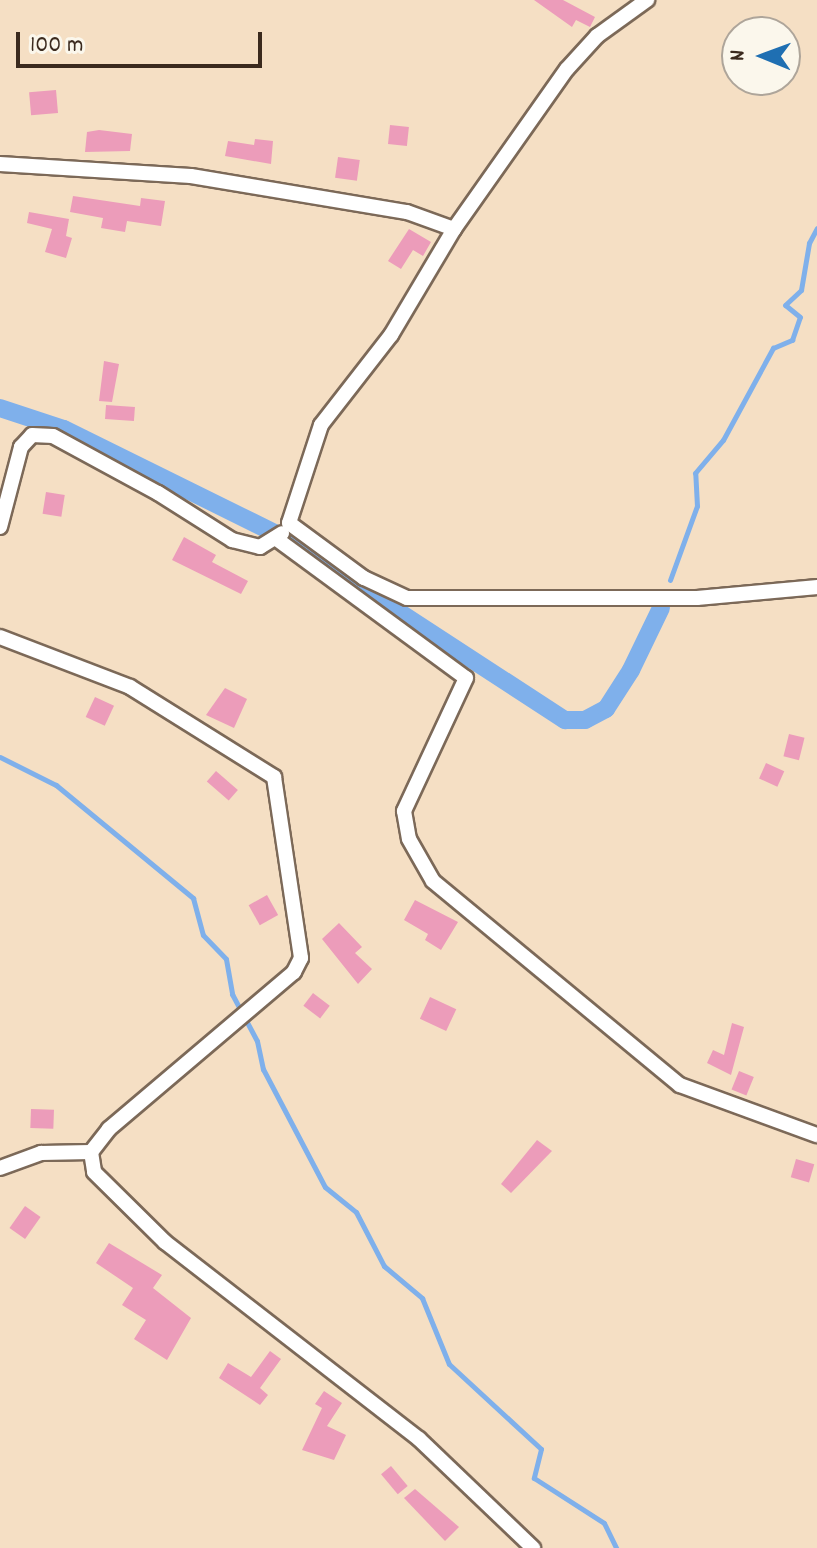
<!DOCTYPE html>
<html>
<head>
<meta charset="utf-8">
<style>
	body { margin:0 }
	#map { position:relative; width:817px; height:1548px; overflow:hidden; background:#f5dfc4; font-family:Dekko,sans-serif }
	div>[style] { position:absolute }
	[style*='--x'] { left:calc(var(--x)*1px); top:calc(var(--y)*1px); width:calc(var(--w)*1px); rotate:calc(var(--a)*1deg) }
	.stream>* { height:5px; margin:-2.5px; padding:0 2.5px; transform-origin:2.5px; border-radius:2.5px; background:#7fb0eb }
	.canal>* { height:18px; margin:-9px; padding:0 9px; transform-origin:9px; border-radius:9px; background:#7fb0eb }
	.building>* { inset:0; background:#ec9cba; transform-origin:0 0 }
	.roads { filter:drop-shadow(2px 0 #7c6958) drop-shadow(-2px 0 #7c6958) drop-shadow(0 2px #7c6958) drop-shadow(0 -2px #7c6958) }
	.street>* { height:14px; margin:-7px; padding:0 7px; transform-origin:7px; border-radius:7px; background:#fff }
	span { translate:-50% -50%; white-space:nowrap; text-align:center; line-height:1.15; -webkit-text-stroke:6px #fbf7ec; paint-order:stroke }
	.north { position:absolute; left:721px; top:16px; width:80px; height:80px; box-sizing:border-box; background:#fbf7ec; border:2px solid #aea59a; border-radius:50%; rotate:271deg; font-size:22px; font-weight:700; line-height:32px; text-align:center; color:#3b2a1e }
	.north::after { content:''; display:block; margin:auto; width:28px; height:36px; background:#1f6fb2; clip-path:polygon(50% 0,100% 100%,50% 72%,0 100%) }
	.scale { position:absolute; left:16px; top:32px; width:246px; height:36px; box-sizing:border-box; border:4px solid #3b2a1e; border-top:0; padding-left:10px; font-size:24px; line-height:28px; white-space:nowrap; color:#3b2a1e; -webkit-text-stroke:6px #fbf7ec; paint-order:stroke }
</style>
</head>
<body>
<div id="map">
	<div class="stream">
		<i style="--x:670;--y:580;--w:79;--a:-70"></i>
		<i style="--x:697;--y:506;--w:33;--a:-93"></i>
		<i style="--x:695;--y:473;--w:43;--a:-49.7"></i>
		<i style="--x:723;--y:440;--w:105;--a:-61.5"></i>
		<i style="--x:773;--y:348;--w:21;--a:-23"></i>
		<i style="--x:792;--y:340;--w:24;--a:-71"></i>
		<i style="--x:800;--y:317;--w:19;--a:-141"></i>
		<i style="--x:785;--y:305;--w:22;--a:-43"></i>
		<i style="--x:801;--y:290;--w:48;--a:-80.3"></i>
		<i style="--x:809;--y:243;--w:17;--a:-62"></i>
		<i style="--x:0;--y:757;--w:63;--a:26.6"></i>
		<i style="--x:56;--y:785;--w:178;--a:39.5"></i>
		<i style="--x:193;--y:898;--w:38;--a:75"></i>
		<i style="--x:203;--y:935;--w:33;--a:46"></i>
		<i style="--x:226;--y:959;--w:36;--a:80"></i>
		<i style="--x:232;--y:994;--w:53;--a:62"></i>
		<i style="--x:257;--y:1041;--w:29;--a:78"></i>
		<i style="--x:263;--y:1069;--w:133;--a:62.3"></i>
		<i style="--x:325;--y:1187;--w:40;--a:39"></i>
		<i style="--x:356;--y:1212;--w:61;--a:62.6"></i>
		<i style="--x:384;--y:1266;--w:50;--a:40.1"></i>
		<i style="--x:422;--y:1298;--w:71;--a:67.8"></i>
		<i style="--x:449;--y:1364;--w:125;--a:42.7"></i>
		<i style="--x:541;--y:1449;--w:30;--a:104"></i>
		<i style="--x:534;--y:1478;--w:83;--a:32.7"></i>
		<i style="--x:604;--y:1523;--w:28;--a:64"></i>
	</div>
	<div class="canal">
		<i style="--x:0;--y:408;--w:67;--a:18.2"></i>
		<i style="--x:64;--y:429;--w:249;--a:26.3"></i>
		<i style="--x:287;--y:539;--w:332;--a:33.1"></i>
		<i style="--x:565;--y:720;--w:20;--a:0"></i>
		<i style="--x:585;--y:720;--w:24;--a:-28"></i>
		<i style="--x:606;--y:709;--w:46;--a:-57.3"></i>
		<i style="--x:631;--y:670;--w:69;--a:-64.2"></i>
	</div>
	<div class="building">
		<i style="clip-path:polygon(534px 0,563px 0,595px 17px,590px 27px,576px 20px,572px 27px)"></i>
		<i style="left:56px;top:90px;width:23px;height:27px;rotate:85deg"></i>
		<i style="left:390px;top:125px;width:19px;height:19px;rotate:6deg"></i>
		<i style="clip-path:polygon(99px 130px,132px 134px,130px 151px,85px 152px,87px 132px)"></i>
		<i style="clip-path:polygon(255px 139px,273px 141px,271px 164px,225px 156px,228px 141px,254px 145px)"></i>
		<i style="left:338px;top:157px;width:22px;height:21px;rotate:8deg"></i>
		<i style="clip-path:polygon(73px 196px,140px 206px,141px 198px,165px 201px,161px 226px,127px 221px,125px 232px,101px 228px,103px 218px,70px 212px)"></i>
		<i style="clip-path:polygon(29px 212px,69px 219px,66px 236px,72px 238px,66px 258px,45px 252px,52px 229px,27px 223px)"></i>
		<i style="clip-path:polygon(409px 229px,431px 242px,423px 256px,413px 250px,401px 269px,388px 261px)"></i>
		<i style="clip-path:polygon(104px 361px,119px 364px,112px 402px,99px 401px)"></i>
		<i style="left:106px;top:405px;width:29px;height:14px;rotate:4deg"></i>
		<i style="left:46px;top:492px;width:19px;height:22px;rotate:9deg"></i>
		<i style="clip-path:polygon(184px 537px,216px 555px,212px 562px,248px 581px,241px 594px,172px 560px)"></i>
		<i style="clip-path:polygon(225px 688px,247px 699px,234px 728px,206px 715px)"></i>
		<i style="left:95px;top:697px;width:21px;height:22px;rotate:25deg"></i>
		<i style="left:789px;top:734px;width:16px;height:23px;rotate:14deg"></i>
		<i style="left:766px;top:763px;width:20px;height:17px;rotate:24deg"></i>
		<i style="left:216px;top:771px;width:29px;height:14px;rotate:41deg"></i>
		<i style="left:267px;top:895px;width:23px;height:21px;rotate:61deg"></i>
		<i style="clip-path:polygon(415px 900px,458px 922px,441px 950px,425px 940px,428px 934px,404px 920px)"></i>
		<i style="clip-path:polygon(339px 923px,362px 947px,355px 953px,372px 969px,358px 984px,322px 939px)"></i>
		<i style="left:313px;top:993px;width:21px;height:16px;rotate:37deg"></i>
		<i style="left:430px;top:997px;width:29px;height:24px;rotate:25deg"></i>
		<i style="clip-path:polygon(732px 1023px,744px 1027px,731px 1075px,707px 1063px,713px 1050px,724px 1055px)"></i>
		<i style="left:739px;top:1071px;width:16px;height:20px;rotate:22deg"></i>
		<i style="left:31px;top:1109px;width:23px;height:19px;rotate:2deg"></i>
		<i style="clip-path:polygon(537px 1140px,552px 1151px,511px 1193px,501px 1184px)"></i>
		<i style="left:796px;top:1159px;width:19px;height:19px;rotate:16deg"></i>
		<i style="left:25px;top:1206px;width:19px;height:27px;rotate:35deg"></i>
		<i style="clip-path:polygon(109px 1243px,162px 1275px,153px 1288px,191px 1318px,167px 1360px,134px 1339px,146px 1320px,122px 1305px,133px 1288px,96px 1263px)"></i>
		<i style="clip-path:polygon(270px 1351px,281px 1359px,260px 1388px,268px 1395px,260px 1405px,219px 1378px,228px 1363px,251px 1377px)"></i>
		<i style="clip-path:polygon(324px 1391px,342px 1403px,327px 1426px,346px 1435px,334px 1460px,302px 1450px,322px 1408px,315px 1404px)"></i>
		<i style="left:391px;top:1466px;width:26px;height:13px;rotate:50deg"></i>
		<i style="clip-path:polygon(415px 1489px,459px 1527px,445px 1541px,404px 1498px)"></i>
	</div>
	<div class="roads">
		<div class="street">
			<i style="--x:0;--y:164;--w:191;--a:3.6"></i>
			<i style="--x:191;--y:176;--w:219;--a:9.5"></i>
			<i style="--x:407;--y:212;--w:50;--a:19.9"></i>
			<i style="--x:454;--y:229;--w:123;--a:120.7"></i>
			<i style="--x:391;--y:335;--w:114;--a:127.9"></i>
			<i style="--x:321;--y:425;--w:103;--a:108.1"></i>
			<i style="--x:289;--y:523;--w:93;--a:36.3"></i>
			<i style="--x:364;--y:578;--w:47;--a:24.9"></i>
			<i style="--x:407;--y:598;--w:290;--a:0"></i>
			<i style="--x:697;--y:598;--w:121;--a:-5.2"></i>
			<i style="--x:454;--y:229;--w:196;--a:-54.8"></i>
			<i style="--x:567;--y:69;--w:45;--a:-47.7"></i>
			<i style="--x:597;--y:36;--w:62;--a:-35.8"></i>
			<i style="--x:0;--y:527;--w:83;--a:-75.3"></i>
			<i style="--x:21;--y:447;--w:16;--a:-47"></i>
			<i style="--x:32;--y:435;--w:21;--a:3"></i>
			<i style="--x:53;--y:436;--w:119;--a:28.5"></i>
			<i style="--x:158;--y:493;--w:88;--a:32.4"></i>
			<i style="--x:232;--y:540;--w:29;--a:14"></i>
			<i style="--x:260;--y:547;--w:26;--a:-32"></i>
			<i style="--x:278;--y:540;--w:233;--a:36.3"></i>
			<i style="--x:466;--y:678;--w:147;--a:115"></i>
			<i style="--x:404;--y:811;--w:28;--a:80"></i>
			<i style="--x:409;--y:839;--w:48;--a:60.3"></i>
			<i style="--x:433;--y:881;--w:320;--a:39.6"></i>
			<i style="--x:680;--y:1085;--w:146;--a:20.1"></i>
			<i style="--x:0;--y:637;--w:139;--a:21"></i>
			<i style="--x:130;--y:687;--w:170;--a:32"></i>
			<i style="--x:274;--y:777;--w:183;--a:81.5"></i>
			<i style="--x:301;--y:958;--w:16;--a:117"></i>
			<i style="--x:294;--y:972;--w:243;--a:139.7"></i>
			<i style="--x:109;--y:1129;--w:29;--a:128"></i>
			<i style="--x:91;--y:1152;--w:20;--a:81"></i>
			<i style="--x:94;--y:1172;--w:100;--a:44.6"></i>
			<i style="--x:165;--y:1242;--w:321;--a:37.8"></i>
			<i style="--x:419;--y:1439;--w:158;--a:43.7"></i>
			<i style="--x:0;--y:1168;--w:44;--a:-20.1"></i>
			<i style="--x:41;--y:1153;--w:50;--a:-1.1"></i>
		</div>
	</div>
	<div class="north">N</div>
	<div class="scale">100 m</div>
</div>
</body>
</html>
